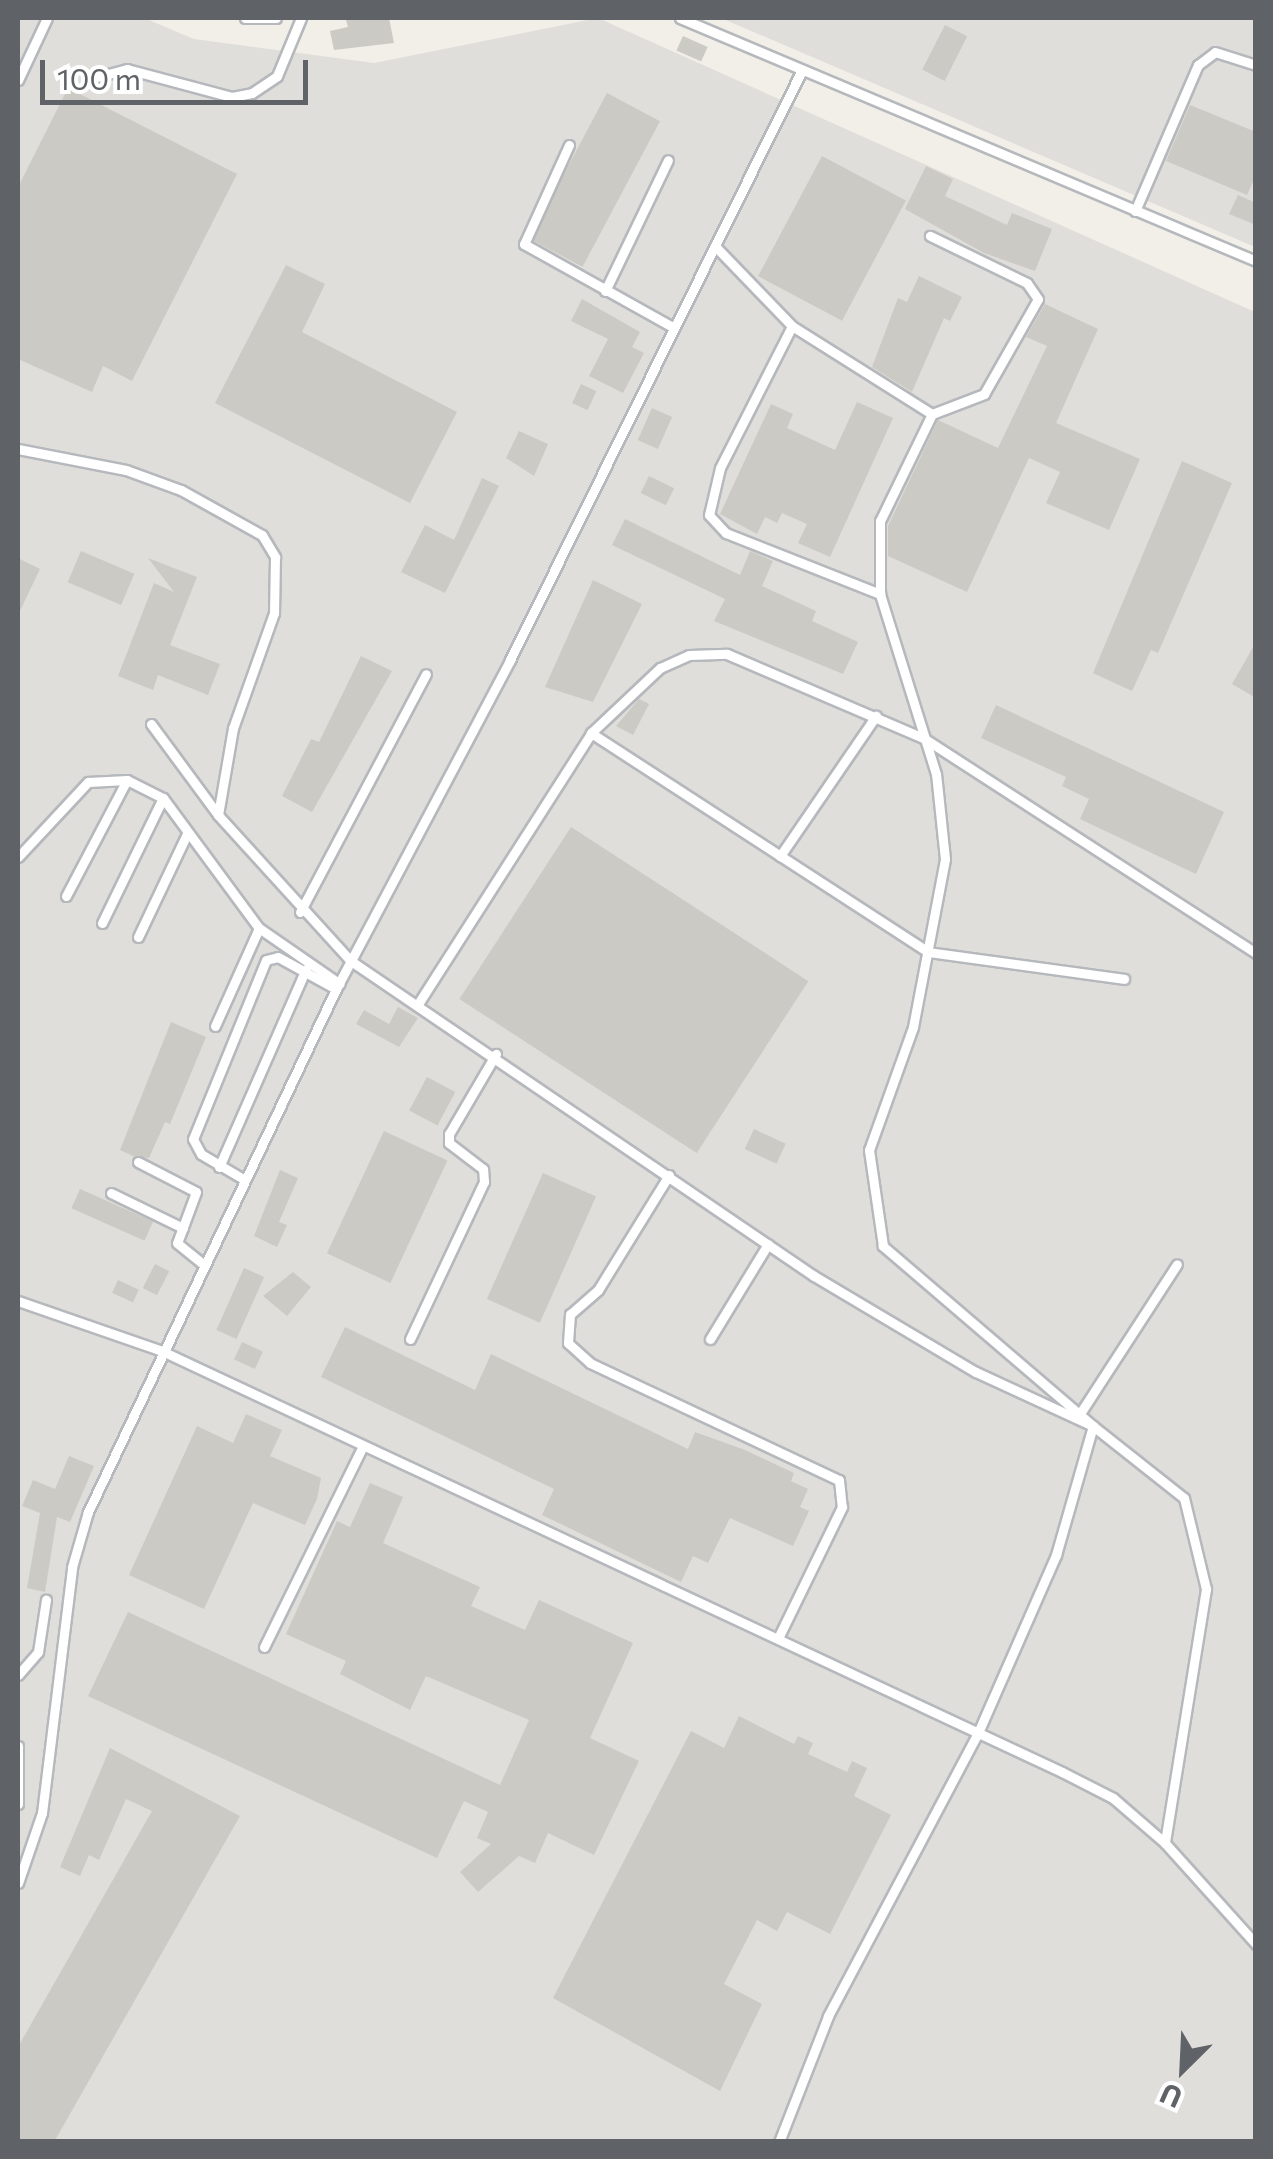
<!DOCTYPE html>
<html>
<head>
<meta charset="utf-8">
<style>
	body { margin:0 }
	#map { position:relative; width:1273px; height:2159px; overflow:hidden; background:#f1efe8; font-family:Commissioner,sans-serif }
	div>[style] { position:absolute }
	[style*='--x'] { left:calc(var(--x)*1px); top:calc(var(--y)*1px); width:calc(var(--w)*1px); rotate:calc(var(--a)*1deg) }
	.industrial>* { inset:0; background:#e0deda }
	.building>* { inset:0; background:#cccac5; transform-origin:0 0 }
	.roads { filter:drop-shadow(2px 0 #b5b8bc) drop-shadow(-2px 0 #b5b8bc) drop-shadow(0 2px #b5b8bc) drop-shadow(0 -2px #b5b8bc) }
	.lane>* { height:9px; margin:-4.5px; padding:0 4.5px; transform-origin:4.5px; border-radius:4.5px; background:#fff }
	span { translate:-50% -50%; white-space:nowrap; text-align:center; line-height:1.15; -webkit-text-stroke:8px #fff; paint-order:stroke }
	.frame { position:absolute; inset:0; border:20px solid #5f6368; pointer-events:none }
	.north { position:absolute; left:1133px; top:2019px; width:100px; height:100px; -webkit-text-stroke:8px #fff; paint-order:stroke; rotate:204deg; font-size:28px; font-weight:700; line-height:40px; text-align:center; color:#5f6368 }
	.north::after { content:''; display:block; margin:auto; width:35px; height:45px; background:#5f6368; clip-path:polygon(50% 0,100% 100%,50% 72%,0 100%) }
	.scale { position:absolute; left:40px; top:60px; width:268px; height:45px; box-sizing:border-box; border:5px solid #5f6368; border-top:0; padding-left:12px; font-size:30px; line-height:35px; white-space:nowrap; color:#5f6368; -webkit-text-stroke:8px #fff; paint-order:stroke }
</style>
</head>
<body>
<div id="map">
	<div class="industrial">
		<i style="clip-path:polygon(18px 18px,144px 18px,194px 39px,374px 63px,598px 18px,1255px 312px,1255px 2141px,18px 2141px)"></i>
		<i style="clip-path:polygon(721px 18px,1255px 18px,1255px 247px)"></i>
	</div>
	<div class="building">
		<i style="clip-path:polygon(389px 18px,394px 43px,334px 50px,330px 31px,348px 27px,346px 20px)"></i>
		<i style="left:945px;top:25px;width:25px;height:50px;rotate:27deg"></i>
		<i style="left:683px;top:36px;width:27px;height:16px;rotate:24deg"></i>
		<i style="clip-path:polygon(68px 88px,237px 174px,132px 381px,103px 366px,92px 392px,18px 359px,18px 187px)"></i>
		<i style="left:607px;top:93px;width:60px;height:165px;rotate:28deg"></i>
		<i style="clip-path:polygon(1190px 105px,1256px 132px,1256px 175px,1247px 195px,1166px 161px)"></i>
		<i style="left:822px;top:156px;width:95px;height:136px;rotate:28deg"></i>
		<i style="clip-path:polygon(926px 166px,953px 179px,945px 196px,1007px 225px,1012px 213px,1052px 229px,1035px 271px,984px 253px,905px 209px)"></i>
		<i style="clip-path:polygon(1238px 195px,1256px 203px,1256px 225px,1229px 214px)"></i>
		<i style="clip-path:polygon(286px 265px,325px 284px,302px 332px,457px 412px,410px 503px,215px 403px)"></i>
		<i style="clip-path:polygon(919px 276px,962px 297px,950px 321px,944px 318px,912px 392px,872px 367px,898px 298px,907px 302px)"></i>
		<i style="clip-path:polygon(582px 299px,640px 332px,632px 347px,644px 353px,623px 393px,589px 376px,608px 339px,571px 321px)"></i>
		<i style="clip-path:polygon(1045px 304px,1098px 329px,1056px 423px,1140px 459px,1109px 530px,1046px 503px,1060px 472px,1029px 458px,967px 592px,888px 556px,888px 526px,938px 420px,998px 448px,1047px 346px,1026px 337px)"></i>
		<i style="left:581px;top:384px;width:17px;height:21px;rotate:25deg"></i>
		<i style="clip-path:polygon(857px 402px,893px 418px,830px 557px,798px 543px,807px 524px,782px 513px,777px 523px,765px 517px,757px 534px,720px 514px,771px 404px,793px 414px,787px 428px,835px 450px)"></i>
		<i style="left:652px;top:408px;width:22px;height:35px;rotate:24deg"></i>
		<i style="clip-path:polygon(519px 431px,548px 444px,534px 476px,506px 458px)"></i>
		<i style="clip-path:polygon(1182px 461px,1232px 483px,1158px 653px,1151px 650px,1132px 691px,1093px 673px)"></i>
		<i style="left:649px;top:476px;width:28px;height:19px;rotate:26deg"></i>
		<i style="clip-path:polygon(482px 478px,499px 486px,445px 593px,401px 572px,425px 525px,454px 540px)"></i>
		<i style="clip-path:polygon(625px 519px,740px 575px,750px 551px,773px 561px,762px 586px,816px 611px,812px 621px,858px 642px,843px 674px,714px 621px,725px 599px,612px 545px)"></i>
		<i style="left:81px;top:551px;width:58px;height:34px;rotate:23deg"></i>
		<i style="clip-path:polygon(18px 558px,40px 569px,18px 615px)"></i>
		<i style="clip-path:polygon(148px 558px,197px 577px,170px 645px,220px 664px,208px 695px,158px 675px,153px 690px,118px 676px,154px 583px,174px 592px)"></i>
		<i style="clip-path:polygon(593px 580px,642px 604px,593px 702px,545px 687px)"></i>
		<i style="clip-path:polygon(1256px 642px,1256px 698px,1232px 684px)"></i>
		<i style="clip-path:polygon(361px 656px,392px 671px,312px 812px,282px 796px,311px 739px,319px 742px)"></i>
		<i style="clip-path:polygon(639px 699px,649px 704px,633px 735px,616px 726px)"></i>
		<i style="clip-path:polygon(996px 705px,1224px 812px,1196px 874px,1080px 819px,1089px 799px,1062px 786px,1066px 777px,981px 738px)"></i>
		<i style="left:571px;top:827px;width:283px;height:205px;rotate:33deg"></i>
		<i style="clip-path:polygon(398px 1007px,418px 1018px,399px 1047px,356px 1024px,364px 1010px,389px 1024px)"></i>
		<i style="clip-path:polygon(171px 1022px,206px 1037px,170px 1124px,165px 1122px,149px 1158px,133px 1156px,120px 1150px)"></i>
		<i style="left:427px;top:1077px;width:32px;height:38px;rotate:28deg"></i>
		<i style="left:754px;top:1129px;width:35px;height:22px;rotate:25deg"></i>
		<i style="left:384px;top:1131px;width:70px;height:135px;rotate:25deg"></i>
		<i style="clip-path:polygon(280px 1170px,298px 1178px,279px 1222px,287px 1225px,277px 1247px,254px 1236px)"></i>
		<i style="left:543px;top:1173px;width:58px;height:138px;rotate:24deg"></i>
		<i style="left:80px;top:1189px;width:80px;height:21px;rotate:24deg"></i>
		<i style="left:155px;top:1264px;width:16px;height:27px;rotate:27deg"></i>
		<i style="left:244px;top:1268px;width:22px;height:68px;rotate:24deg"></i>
		<i style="clip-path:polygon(293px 1272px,311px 1287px,287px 1316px,263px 1296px)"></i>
		<i style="left:118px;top:1280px;width:23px;height:14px;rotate:25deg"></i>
		<i style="clip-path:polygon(345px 1327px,475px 1390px,491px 1354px,688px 1449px,695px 1432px,745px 1450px,794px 1473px,791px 1481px,808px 1489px,800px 1507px,809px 1511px,793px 1546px,730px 1518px,708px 1563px,693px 1556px,681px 1582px,542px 1515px,554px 1489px,321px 1377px)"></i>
		<i style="left:242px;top:1342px;width:23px;height:19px;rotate:25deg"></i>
		<i style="clip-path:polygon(246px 1414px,282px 1430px,270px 1456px,321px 1478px,317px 1499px,305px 1525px,253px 1503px,204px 1609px,129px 1575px,197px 1426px,233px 1443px)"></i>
		<i style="clip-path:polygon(69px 1456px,94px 1466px,70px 1522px,57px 1517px,45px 1592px,27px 1588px,40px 1513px,22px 1506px,33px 1480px,55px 1489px)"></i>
		<i style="clip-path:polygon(370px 1483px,403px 1497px,383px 1543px,480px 1587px,471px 1606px,525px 1630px,539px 1600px,633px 1643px,590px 1738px,639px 1761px,594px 1855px,548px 1833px,535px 1863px,519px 1856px,478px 1892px,460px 1872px,491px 1844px,477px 1838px,488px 1812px,464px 1801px,437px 1858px,88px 1696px,128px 1612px,500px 1785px,529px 1720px,426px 1676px,410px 1710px,340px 1674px,346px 1661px,286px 1634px,337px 1521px,350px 1527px)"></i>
		<i style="clip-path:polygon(739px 1716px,794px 1744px,798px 1736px,813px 1743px,808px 1754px,847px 1772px,852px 1761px,867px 1768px,854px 1796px,891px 1815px,830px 1934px,787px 1912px,777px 1931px,757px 1920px,724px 1984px,762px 2004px,720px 2091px,553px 1998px,691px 1731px,724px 1748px)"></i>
		<i style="clip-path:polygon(110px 1748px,240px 1816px,54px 2142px,18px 2142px,18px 2047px,152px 1811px,126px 1799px,99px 1860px,89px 1855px,80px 1876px,60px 1867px)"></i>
	</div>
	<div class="roads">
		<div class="lane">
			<i style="--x:245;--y:18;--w:31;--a:0"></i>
			<i style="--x:680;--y:18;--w:625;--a:22.87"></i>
			<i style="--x:97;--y:77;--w:31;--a:-15"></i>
			<i style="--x:127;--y:69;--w:109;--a:14.9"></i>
			<i style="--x:232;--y:97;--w:20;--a:-11"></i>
			<i style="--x:252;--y:93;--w:30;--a:-34"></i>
			<i style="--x:277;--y:76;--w:63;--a:-67.5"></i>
			<i style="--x:18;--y:80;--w:68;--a:-64.9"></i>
			<i style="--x:569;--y:145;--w:109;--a:114.4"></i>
			<i style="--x:524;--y:244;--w:172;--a:29.2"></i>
			<i style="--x:1135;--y:211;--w:159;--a:-66.7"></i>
			<i style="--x:1198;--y:65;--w:21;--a:-37"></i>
			<i style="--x:1215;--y:52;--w:43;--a:17.6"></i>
			<i style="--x:715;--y:246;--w:111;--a:46.1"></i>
			<i style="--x:792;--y:326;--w:165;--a:32.2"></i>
			<i style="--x:605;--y:291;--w:145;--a:-64.3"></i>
			<i style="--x:792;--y:326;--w:159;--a:116.9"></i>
			<i style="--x:720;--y:468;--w:48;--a:103.2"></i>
			<i style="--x:709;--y:515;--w:25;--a:47"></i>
			<i style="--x:726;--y:533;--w:166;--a:21.6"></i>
			<i style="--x:18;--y:449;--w:110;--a:11"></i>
			<i style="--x:126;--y:470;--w:59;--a:20"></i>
			<i style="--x:181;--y:490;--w:93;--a:29.1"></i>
			<i style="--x:262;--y:535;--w:26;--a:59"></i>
			<i style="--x:275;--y:557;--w:56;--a:91"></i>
			<i style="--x:274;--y:613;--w:122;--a:109.6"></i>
			<i style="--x:233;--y:728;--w:88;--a:99.8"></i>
			<i style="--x:151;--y:724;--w:113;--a:53.6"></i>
			<i style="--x:218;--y:815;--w:197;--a:47.7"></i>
			<i style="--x:351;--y:961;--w:560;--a:34.23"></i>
			<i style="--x:814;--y:1276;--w:188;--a:30.7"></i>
			<i style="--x:976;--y:1372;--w:129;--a:24.8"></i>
			<i style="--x:1093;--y:1426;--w:116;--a:38.4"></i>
			<i style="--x:1184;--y:1498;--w:94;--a:76.4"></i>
			<i style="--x:1206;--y:1589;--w:257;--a:99.2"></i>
			<i style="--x:591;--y:733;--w:95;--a:-43.3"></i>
			<i style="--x:660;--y:668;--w:32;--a:-24"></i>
			<i style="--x:689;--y:655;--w:38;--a:-2"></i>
			<i style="--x:727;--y:654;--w:215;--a:23.2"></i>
			<i style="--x:925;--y:739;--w:394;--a:32.9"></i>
			<i style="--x:780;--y:856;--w:170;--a:-55.6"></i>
			<i style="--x:18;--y:857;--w:103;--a:-47"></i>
			<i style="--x:88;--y:782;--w:39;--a:-3"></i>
			<i style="--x:127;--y:780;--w:40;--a:26.6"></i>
			<i style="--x:163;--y:798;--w:162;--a:53.6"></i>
			<i style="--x:259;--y:928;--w:98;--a:34.7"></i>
			<i style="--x:66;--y:896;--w:131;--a:-62.3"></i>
			<i style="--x:300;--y:912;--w:269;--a:-62.1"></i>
			<i style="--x:102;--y:923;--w:139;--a:-64"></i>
			<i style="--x:138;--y:937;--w:114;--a:-64.6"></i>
			<i style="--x:418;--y:1004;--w:322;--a:-57.4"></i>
			<i style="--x:591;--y:733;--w:402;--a:33"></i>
			<i style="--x:928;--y:952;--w:198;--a:7.8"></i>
			<i style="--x:215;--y:1026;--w:107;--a:-65.8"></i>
			<i style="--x:138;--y:1162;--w:65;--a:27.3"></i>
			<i style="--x:196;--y:1192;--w:54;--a:110.4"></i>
			<i style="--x:177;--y:1243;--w:35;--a:39"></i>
			<i style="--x:219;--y:1167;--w:216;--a:-66.3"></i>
			<i style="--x:669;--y:1175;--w:135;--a:121.7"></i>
			<i style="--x:598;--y:1290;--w:37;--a:139"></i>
			<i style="--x:570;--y:1314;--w:29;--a:94"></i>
			<i style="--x:568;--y:1343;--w:30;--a:42"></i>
			<i style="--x:590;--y:1363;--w:275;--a:25.2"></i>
			<i style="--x:839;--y:1480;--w:27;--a:84"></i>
			<i style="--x:842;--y:1507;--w:146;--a:116"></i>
			<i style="--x:245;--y:1180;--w:51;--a:-149.4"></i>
			<i style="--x:201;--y:1154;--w:17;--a:-118"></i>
			<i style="--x:193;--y:1139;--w:193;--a:-67.8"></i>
			<i style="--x:266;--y:960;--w:12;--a:-14"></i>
			<i style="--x:278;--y:957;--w:66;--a:28.9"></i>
			<i style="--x:111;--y:1193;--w:80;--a:25.9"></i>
			<i style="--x:18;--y:1301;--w:152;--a:19.1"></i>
			<i style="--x:162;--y:1351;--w:994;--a:25.07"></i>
			<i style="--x:1062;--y:1772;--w:57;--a:27"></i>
			<i style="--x:1113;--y:1798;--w:69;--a:40.9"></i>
			<i style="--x:1165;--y:1843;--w:136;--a:48"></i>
			<i style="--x:410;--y:1339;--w:174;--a:-64.8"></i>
			<i style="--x:484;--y:1182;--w:13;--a:-94"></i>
			<i style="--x:483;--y:1169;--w:43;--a:-142.6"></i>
			<i style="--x:449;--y:1143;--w:9;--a:-90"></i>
			<i style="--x:449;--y:1134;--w:93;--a:-59.6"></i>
			<i style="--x:710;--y:1339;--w:111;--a:-58.6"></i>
			<i style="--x:1081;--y:1412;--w:176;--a:-57"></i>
			<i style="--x:264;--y:1647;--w:224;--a:-63.8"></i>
			<i style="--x:18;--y:1675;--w:30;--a:-49"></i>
			<i style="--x:38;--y:1652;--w:53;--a:-81.3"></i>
			<i style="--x:18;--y:1746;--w:58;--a:90"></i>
			<i style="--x:18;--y:1883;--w:74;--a:-71.1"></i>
			<i style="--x:42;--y:1813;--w:248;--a:-83"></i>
			<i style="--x:72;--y:1567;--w:57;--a:-73.8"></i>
			<i style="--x:88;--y:1512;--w:579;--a:-64.63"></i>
			<i style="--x:336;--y:989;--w:372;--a:-62.1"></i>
			<i style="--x:510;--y:660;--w:658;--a:-63.67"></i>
			<i style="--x:779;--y:2142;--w:135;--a:-68.7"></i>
			<i style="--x:828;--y:2016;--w:318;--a:-62.1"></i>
			<i style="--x:977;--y:1735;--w:197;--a:-66.3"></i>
			<i style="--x:1056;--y:1555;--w:134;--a:-74"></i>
			<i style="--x:1093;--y:1426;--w:277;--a:-139.4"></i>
			<i style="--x:883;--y:1246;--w:97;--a:-98.3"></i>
			<i style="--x:869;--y:1150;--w:131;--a:-70.3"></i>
			<i style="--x:913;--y:1027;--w:171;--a:-79.2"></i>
			<i style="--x:945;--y:859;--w:85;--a:-96"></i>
			<i style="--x:936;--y:774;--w:189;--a:-107.3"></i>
			<i style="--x:880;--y:594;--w:73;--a:-90"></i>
			<i style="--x:880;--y:521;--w:119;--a:-64.1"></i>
			<i style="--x:932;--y:414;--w:56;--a:-21"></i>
			<i style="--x:984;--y:394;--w:109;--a:-60.4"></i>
			<i style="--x:1038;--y:299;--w:19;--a:-125"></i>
			<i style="--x:1027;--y:283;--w:108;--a:-154.1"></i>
		</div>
	</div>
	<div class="frame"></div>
	<div class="north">U</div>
	<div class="scale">100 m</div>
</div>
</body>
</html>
